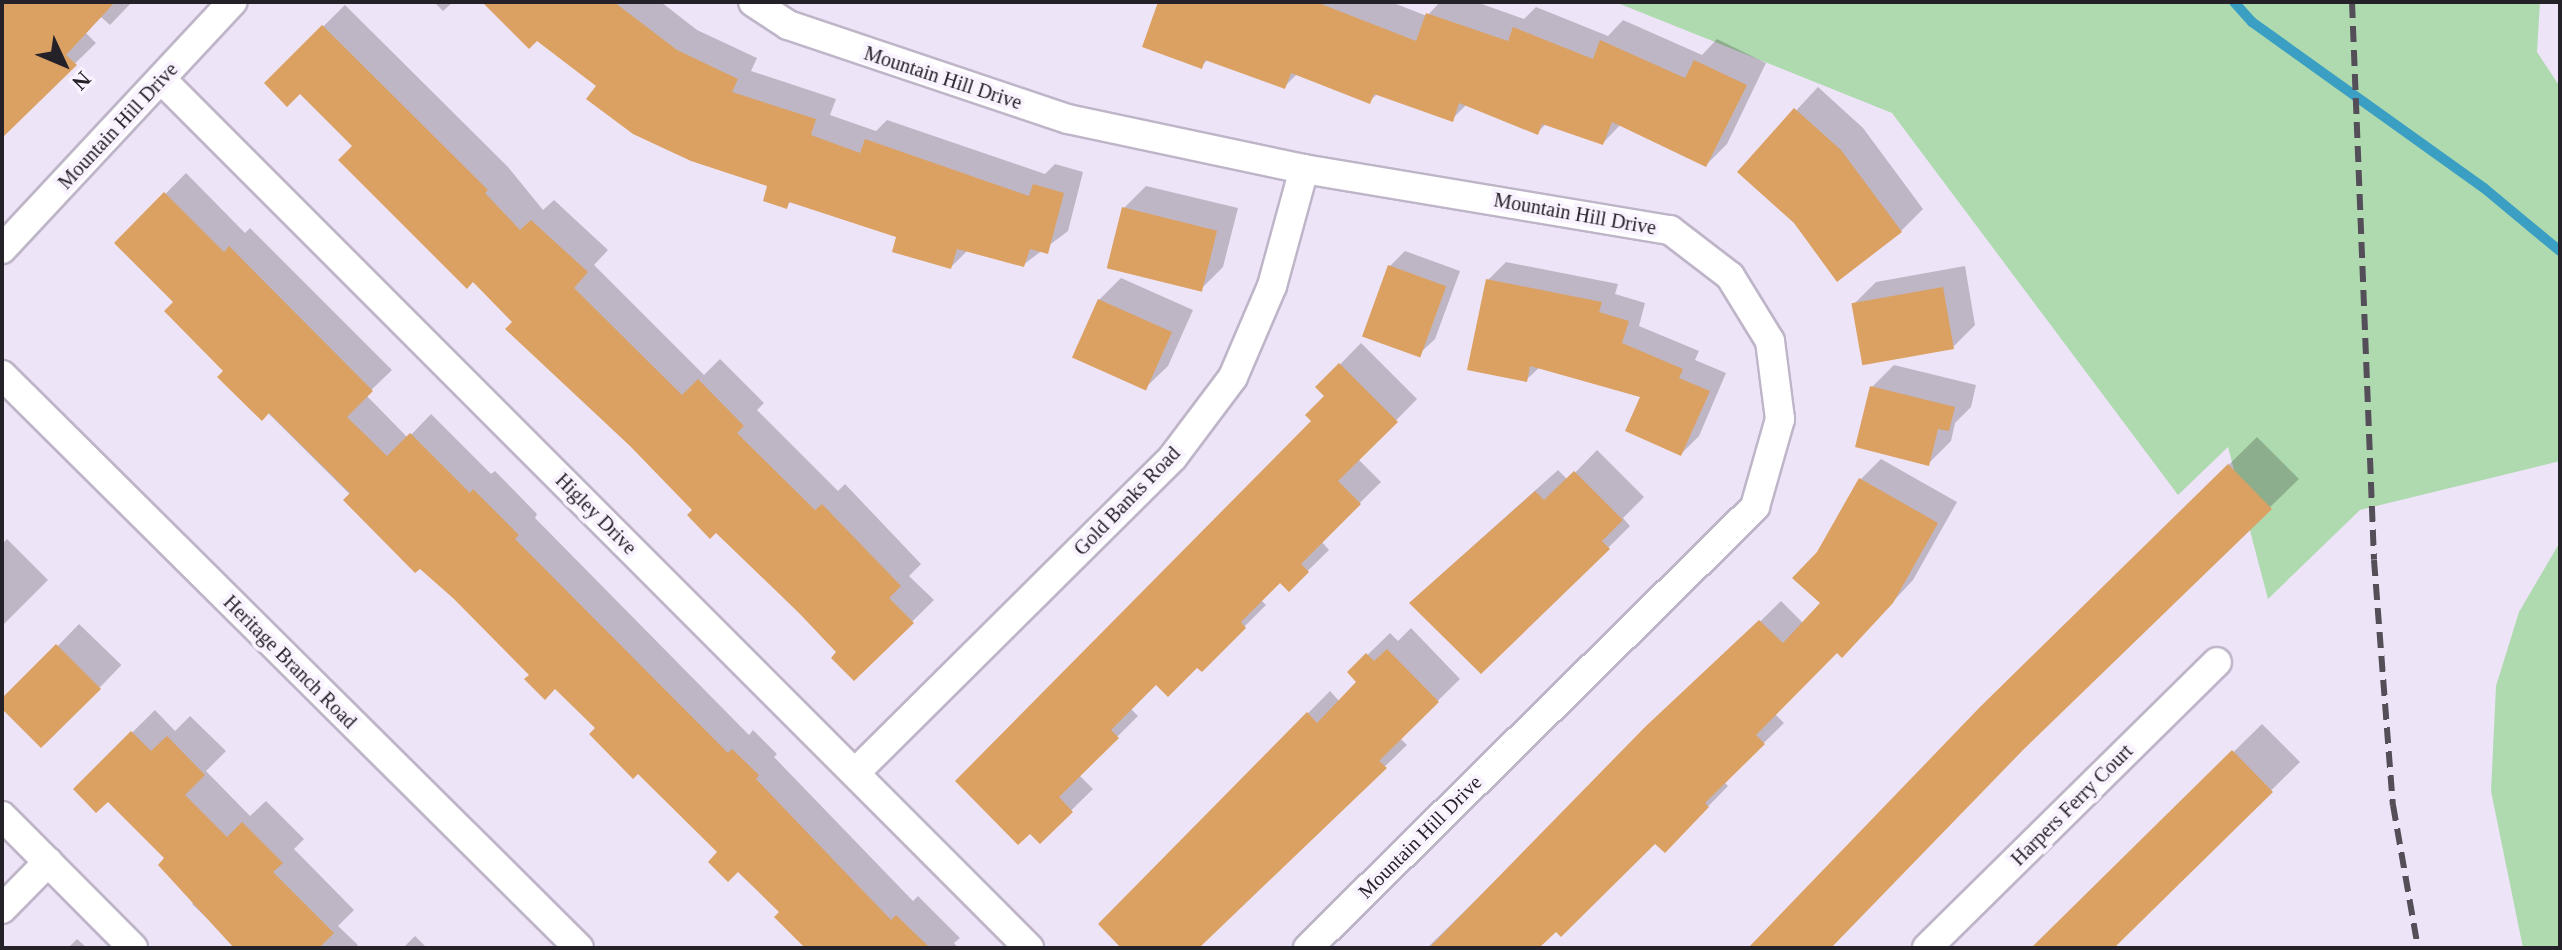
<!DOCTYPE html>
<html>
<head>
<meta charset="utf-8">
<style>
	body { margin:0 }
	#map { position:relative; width:2562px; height:950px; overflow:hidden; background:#eee4f7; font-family:"Times New Roman",serif }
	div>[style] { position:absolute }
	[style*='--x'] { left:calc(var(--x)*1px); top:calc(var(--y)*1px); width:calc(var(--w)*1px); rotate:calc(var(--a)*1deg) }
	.green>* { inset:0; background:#afdab0 }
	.shadow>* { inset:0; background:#0003; transform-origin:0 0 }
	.stream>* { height:10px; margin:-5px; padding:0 5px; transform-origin:5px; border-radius:5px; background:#3a9fc2 }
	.building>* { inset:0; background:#dba163; transform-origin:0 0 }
	.roads { filter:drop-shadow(2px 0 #bfb5c8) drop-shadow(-2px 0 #bfb5c8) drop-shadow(0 2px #bfb5c8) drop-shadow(0 -2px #bfb5c8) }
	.street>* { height:28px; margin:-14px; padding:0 14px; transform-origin:14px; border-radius:14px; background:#fff }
	.rail>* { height:6px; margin-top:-3px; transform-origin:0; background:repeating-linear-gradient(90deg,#534e58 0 16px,transparent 0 24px) }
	span { translate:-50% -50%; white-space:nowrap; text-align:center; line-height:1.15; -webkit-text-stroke:8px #f9f3ff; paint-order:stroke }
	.street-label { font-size:20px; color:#252128 }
	.frame { position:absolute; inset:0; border:4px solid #252128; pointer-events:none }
	.north { position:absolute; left:24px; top:24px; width:80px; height:80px; -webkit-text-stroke:6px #f9f3ff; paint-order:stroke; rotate:134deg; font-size:22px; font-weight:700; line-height:32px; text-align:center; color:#252128 }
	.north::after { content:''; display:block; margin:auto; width:28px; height:36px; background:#252128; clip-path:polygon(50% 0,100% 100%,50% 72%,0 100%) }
</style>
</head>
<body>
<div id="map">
	<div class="green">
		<i style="clip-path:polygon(1615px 2px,2540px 2px,2537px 52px,2560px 87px,2560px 461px,2360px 510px,2268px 599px,2228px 447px,2178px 495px,1892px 113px)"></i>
		<i style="clip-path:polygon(2560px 542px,2560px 948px,2523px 948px,2491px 791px,2496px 686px,2519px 612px)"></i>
	</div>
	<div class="shadow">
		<i style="clip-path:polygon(11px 2px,132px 2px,110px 25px,101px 17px,86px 33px,96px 43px,2px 135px,2px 11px)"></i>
		<i style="clip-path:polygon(434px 2px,453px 2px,443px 11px)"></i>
		<i style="clip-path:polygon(485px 2px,661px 2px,697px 30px,757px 58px,751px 71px,836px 99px,830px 115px,876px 131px,887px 120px,1045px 174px,1055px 164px,1083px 172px,1068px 231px,1023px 265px,968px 250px,951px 267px,899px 236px,792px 200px,786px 207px,770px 184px,598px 85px)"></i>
		<i style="clip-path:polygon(1160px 2px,1391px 2px,1427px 16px,1440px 2px,1476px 2px,1524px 19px,1536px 7px,1608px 36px,1623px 20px,1702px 55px,1717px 39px,1766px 63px,1727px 144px,1706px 165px,1621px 124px,1603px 143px,1547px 123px,1538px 132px,1467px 104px,1452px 119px,1378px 93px,1369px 102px,1297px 74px,1285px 86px,1209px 59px,1201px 66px)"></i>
		<i style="clip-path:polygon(345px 5px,508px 167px,543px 210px,554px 200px,608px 250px,594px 265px,704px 375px,720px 359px,764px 403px,757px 410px,838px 491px,845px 484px,921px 564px,909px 576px,934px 600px,854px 679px,839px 652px,695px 510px,355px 146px,300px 91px,266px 83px)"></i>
		<i style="clip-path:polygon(1818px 87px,1863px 128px,1923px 209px,1901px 231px,1796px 222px,1740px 171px)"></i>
		<i style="clip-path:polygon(186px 173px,245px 233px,250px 228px,392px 370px,366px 395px,408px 438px,431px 414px,491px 474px,495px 471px,537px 514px,535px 518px,749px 735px,753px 730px,777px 754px,774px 757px,913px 901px,918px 896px,960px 938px,954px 943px,958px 948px,807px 948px,782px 912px,598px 728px,555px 686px,531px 675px,226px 371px,176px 302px,117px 243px)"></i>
		<i style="clip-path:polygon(1146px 186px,1238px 208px,1223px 267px,1201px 289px,1124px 208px)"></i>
		<i style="clip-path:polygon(1405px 251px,1460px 271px,1435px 339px,1419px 354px,1390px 266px)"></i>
		<i style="clip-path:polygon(1506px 262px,1618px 284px,1615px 294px,1645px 303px,1639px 326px,1699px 351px,1695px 360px,1726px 373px,1699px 436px,1681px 454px,1643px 396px,1540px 367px,1526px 380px,1488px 280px)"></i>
		<i style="clip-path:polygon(1965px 266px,1975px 325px,1953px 347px,1854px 304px,1876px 282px)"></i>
		<i style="clip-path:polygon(1121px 278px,1193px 310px,1168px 366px,1145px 388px,1099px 300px)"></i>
		<i style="clip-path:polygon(1361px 343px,1417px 399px,1358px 459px,1381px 482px,1321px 541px,1329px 550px,1289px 589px,1280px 580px,1260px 599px,1266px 605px,1202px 669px,1197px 665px,1156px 682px,1130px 708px,1138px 716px,1079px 775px,1093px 789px,1040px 841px,1030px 831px,1314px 421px,1327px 396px,1318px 387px)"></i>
		<i style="clip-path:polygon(1894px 365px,1976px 385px,1971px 407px,1955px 423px,1951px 441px,1929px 463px,1872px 387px)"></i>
		<i style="clip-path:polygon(2257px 437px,2299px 479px,2036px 734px,1830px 948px,1750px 948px,1982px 708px)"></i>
		<i style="clip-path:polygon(1597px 450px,1644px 497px,1623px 518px,1630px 526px,1608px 548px,1434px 581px,1558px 470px,1568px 480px)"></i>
		<i style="clip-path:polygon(1881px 459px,1957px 502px,1913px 580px,1862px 635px,1837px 651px,1774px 713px,1784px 723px,1724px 782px,1728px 786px,1685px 830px,1655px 841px,1536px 948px,1427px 948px,1781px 601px,1804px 624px,1823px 603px,1818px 553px,1861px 479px)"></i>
		<i style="clip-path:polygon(7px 539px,48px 580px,2px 626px,2px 544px)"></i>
		<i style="left:79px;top:624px;width:59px;height:109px;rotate:44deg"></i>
		<i style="clip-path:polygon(1411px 628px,1460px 679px,1400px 738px,1407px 745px,1197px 948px,1124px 948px,1100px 924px,1330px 691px,1340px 702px,1359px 682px,1350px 672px,1390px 633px,1398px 641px)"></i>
		<i style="clip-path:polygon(155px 710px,175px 731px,190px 716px,226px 751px,206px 771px,250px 816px,266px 801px,304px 839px,294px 849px,354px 910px,338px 926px,358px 945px,354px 948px,238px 948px,192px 904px,195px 900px,167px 858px,108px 799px,75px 789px)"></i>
		<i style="clip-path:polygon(2262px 724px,2300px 762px,2111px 948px,2034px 948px)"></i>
		<i style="clip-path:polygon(415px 936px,427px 948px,403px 948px)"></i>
		<i style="clip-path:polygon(77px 939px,87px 948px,68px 948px)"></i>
	</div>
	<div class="stream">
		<i style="--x:2234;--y:2;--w:27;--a:48"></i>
		<i style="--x:2252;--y:22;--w:285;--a:35.6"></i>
		<i style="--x:2484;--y:188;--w:99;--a:39.7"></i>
	</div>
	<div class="building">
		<i style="clip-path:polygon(2px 2px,115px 2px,66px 55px,77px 65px,2px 138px)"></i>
		<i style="clip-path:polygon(482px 2px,614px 2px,677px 50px,738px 79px,732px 92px,816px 119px,811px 135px,860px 153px,865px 139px,1029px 196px,1033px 184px,1064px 193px,1048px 254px,1030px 249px,1024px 267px,957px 249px,951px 269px,892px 252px,896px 237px,789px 202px,787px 209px,763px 201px,767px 186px,691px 161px,633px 134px,586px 99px,596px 86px,537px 41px,529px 49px)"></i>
		<i style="clip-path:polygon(1158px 2px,1316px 2px,1416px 41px,1426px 13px,1508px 41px,1513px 27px,1593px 59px,1600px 40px,1685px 78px,1694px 60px,1747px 85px,1706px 167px,1612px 122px,1603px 145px,1542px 124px,1538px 135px,1459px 103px,1453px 122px,1374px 94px,1370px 104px,1291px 73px,1285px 89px,1205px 60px,1202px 69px,1142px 47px)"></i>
		<i style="clip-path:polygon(322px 25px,488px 190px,485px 193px,520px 230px,531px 220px,588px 272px,574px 288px,682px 395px,698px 379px,744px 426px,737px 433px,815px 510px,822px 504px,901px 586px,889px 598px,914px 623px,854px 681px,831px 658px,836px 652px,799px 613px,716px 533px,710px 539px,687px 515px,692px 510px,630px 446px,505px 329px,512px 322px,473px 282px,467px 289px,338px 160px,352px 146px,300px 94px,287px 107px,264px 83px)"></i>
		<i style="clip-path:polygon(1794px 108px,1841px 150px,1902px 232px,1837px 282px,1794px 223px,1737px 172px)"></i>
		<i style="clip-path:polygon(164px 192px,224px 252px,229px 246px,373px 391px,347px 417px,387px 456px,410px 433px,470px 493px,473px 489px,519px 535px,515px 539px,728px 753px,732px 749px,759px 775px,756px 779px,891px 920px,896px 915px,930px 948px,805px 948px,774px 917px,779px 912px,738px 872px,728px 882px,708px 862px,717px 852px,638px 774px,633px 779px,589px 734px,595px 728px,555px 689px,545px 700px,524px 679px,529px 675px,454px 599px,420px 569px,415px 573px,343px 500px,350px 493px,269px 413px,262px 421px,217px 377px,223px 371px,164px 311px,173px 302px,114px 243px)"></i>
		<i style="left:1122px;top:207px;width:98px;height:63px;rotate:14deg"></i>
		<i style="left:1388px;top:265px;width:62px;height:76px;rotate:20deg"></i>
		<i style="clip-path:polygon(1486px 279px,1602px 302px,1599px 312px,1629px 321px,1622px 343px,1683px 369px,1679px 378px,1710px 391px,1681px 456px,1625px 431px,1640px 397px,1530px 366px,1527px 382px,1467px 370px)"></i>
		<i style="left:1943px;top:287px;width:63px;height:93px;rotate:80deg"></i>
		<i style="left:1098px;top:299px;width:81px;height:64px;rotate:24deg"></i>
		<i style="clip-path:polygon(1339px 363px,1398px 422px,1338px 481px,1361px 504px,1301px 564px,1309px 572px,1289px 592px,1280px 583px,1241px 622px,1246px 628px,1202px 672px,1197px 668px,1168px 697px,1156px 685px,1111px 730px,1119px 738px,1059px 797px,1073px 812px,1040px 844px,1030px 834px,1018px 845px,955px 781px,1311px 421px,1305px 415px,1324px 396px,1315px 387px)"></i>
		<i style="clip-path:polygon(1870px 386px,1955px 407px,1949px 431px,1938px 429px,1929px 466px,1855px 447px)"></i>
		<i style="clip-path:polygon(2228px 464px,2272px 509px,2023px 750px,1831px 948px,1748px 948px,1980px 707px)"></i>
		<i style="clip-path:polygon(1574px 471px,1623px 520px,1602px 541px,1610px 549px,1481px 674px,1409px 603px,1535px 491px,1544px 500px)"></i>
		<i style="clip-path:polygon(1859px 478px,1938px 523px,1893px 603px,1842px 658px,1837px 653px,1756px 735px,1765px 744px,1705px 803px,1709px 807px,1665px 853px,1655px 844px,1561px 937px,1556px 932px,1539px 948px,1429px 948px,1645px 727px,1759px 620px,1783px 643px,1820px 603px,1792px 578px,1817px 552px)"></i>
		<i style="clip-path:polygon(56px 644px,101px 689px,41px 748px,2px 709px,2px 698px)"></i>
		<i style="clip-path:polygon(1387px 649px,1439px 702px,1379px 761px,1387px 768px,1199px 948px,1121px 948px,1098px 924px,1307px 712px,1317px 723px,1356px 682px,1347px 672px,1366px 653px,1374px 661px)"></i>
		<i style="clip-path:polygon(131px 731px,151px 751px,167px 736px,205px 775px,185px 795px,227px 837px,242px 822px,283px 863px,273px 872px,334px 933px,319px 948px,234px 948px,158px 865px,164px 858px,108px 802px,96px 813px,73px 789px)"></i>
		<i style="clip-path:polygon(2232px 750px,2273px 792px,2114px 948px,2031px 948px)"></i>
	</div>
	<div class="roads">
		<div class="street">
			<i style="--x:753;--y:2;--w:42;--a:33.3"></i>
			<i style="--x:788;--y:25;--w:295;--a:18.6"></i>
			<i style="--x:1068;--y:119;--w:241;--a:12"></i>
			<i style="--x:1304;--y:169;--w:371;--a:9.5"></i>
			<i style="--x:1670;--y:230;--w:76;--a:37.5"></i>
			<i style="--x:1730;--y:276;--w:76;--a:58.4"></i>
			<i style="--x:1770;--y:341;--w:79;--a:82.7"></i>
			<i style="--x:1780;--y:419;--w:91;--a:105.9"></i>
			<i style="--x:1755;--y:507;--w:628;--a:135.39"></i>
			<i style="--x:162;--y:80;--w:1227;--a:45.03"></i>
			<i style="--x:2;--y:249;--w:338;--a:-47"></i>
			<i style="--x:2;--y:375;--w:813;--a:44.8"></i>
			<i style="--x:855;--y:773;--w:448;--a:-44.8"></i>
			<i style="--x:1173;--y:457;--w:100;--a:-53.1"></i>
			<i style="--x:1233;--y:377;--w:99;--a:-66.8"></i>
			<i style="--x:1272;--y:286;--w:121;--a:-74.7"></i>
			<i style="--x:2;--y:816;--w:186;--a:45.2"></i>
			<i style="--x:2;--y:909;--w:66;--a:-45.6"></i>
			<i style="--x:1927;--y:948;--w:407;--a:-44.6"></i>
		</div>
	</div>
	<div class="rail">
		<i style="--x:2352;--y:2;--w:558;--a:87.74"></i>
		<i style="--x:2374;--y:560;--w:246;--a:85.6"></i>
		<i style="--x:2393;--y:805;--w:145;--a:80.1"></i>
	</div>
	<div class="street-label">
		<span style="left:943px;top:78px;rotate:18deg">Mountain Hill Drive</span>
		<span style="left:118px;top:126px;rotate:-47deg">Mountain Hill Drive</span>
		<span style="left:1575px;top:214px;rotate:10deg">Mountain Hill Drive</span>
		<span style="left:1127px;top:501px;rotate:-46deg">Gold Banks Road</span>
		<span style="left:596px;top:514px;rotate:45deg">Higley Drive</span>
		<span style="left:290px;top:662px;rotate:45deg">Heritage Branch Road</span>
		<span style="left:2072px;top:805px;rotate:-45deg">Harpers Ferry Court</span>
		<span style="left:1420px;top:837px;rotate:-45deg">Mountain Hill Drive</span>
	</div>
	<div class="frame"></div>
	<div class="north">N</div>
</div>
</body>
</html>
